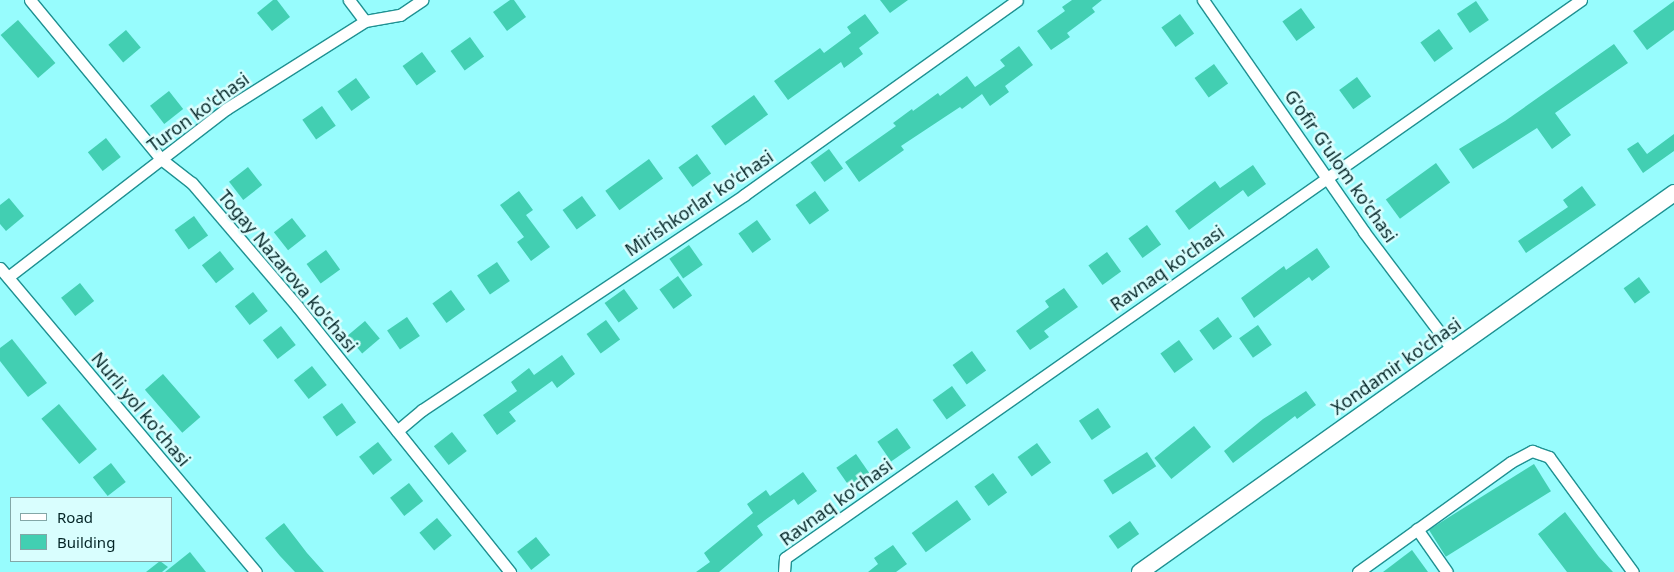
<!DOCTYPE html>
<html>
<head>
<meta charset="utf-8">
<style>
	body { margin:0 }
	#map { position:relative; width:1674px; height:572px; overflow:hidden; background:#97fcfd; font-family:"Noto Sans",sans-serif }
	div>[style] { position:absolute }
	[style*='--x'] { left:calc(var(--x)*1px); top:calc(var(--y)*1px); width:calc(var(--w)*1px); rotate:calc(var(--a)*1deg) }
	.building>* { inset:0; background:#42cfb2; transform-origin:0 0 }
	.roads { filter:drop-shadow(1px 0 #1f9192) drop-shadow(-1px 0 #1f9192) drop-shadow(0 1px #1f9192) drop-shadow(0 -1px #1f9192) }
	.minor>* { height:11px; margin:-5.5px; padding:0 5.5px; transform-origin:5.5px; border-radius:5.5px; background:#fff }
	.secondary>* { height:16px; margin:-8px; padding:0 8px; transform-origin:8px; border-radius:8px; background:#fff }
	span { translate:-50% -50%; white-space:nowrap; text-align:center; line-height:1.15; -webkit-text-stroke:5px #d9fefe; paint-order:stroke }
	.street-label { font-size:18px; color:#032425 }
	.legend { position:absolute; left:10px; top:497px; width:162px; height:65px; box-sizing:border-box; background:#d9fefe; border:1px solid #83a7a7; margin:0; padding:6px 9px; list-style:none; font-size:15px; color:#032425 }
	.legend li { display:flex; align-items:center; gap:10px; height:25px }
	.legend b { width:25px; border:1px solid #83a7a7 }
</style>
</head>
<body>
<div id="map">
	<div class="building">
		<i style="clip-path:polygon(273px 0,277px 0,290px 17px,272px 31px,257px 13px)"></i>
		<i style="clip-path:polygon(510px 0,514px 0,526px 17px,507px 31px,493px 12px)"></i>
		<i style="clip-path:polygon(880px 0,908px 0,890px 13px)"></i>
		<i style="clip-path:polygon(1072px 0,1102px 0,1092px 8px,1095px 12px,1067px 33px,1070px 37px,1051px 50px,1037px 31px,1065px 11px,1062px 7px)"></i>
		<i style="left:1476px;top:1px;width:23px;height:23px;rotate:56deg"></i>
		<i style="clip-path:polygon(1674px 1px,1674px 30px,1647px 50px,1633px 31px)"></i>
		<i style="left:1301px;top:8px;width:24px;height:23px;rotate:54deg"></i>
		<i style="clip-path:polygon(865px 14px,879px 33px,859px 48px,863px 54px,844px 68px,841px 62px,788px 100px,774px 81px,820px 48px,824px 53px,851px 33px,847px 27px)"></i>
		<i style="left:1180px;top:14px;width:24px;height:23px;rotate:54deg"></i>
		<i style="left:18px;top:20px;width:57px;height:23px;rotate:49deg"></i>
		<i style="left:1439px;top:29px;width:24px;height:23px;rotate:54deg"></i>
		<i style="left:126px;top:30px;width:23px;height:23px;rotate:50deg"></i>
		<i style="left:470px;top:37px;width:24px;height:24px;rotate:54deg"></i>
		<i style="clip-path:polygon(1614px 44px,1628px 63px,1555px 113px,1571px 135px,1552px 149px,1537px 128px,1473px 169px,1459px 149px,1505px 121px)"></i>
		<i style="clip-path:polygon(1019px 46px,1033px 65px,1005px 86px,1009px 92px,990px 106px,982px 94px,962px 109px,960px 107px,901px 146px,904px 150px,859px 182px,845px 162px,896px 126px,893px 123px,912px 109px,913px 111px,938px 93px,940px 96px,967px 76px,975px 87px,1005px 66px,1000px 60px)"></i>
		<i style="left:422px;top:52px;width:24px;height:24px;rotate:54deg"></i>
		<i style="left:1214px;top:64px;width:24px;height:24px;rotate:54deg"></i>
		<i style="left:1357px;top:77px;width:24px;height:22px;rotate:54deg"></i>
		<i style="left:356px;top:78px;width:24px;height:23px;rotate:54deg"></i>
		<i style="left:169px;top:91px;width:23px;height:24px;rotate:52deg"></i>
		<i style="left:754px;top:95px;width:24px;height:53px;rotate:54deg"></i>
		<i style="left:322px;top:106px;width:24px;height:24px;rotate:55deg"></i>
		<i style="clip-path:polygon(1674px 134px,1674px 151px,1643px 173px,1627px 149px,1638px 142px,1647px 154px)"></i>
		<i style="left:106px;top:138px;width:24px;height:23px;rotate:52deg"></i>
		<i style="left:829px;top:149px;width:24px;height:23px;rotate:54deg"></i>
		<i style="left:697px;top:154px;width:24px;height:23px;rotate:54deg"></i>
		<i style="left:649px;top:159px;width:24px;height:54px;rotate:54deg"></i>
		<i style="left:1436px;top:163px;width:24px;height:62px;rotate:54deg"></i>
		<i style="clip-path:polygon(1253px 165px,1266px 184px,1248px 197px,1243px 190px,1189px 230px,1175px 211px,1215px 181px,1220px 188px)"></i>
		<i style="left:248px;top:167px;width:23px;height:24px;rotate:52deg"></i>
		<i style="clip-path:polygon(1582px 186px,1596px 205px,1526px 253px,1518px 241px,1568px 207px,1563px 200px)"></i>
		<i style="clip-path:polygon(519px 191px,533px 210px,526px 215px,550px 247px,531px 261px,517px 242px,524px 237px,500px 205px)"></i>
		<i style="left:815px;top:191px;width:24px;height:24px;rotate:54deg"></i>
		<i style="left:582px;top:196px;width:24px;height:24px;rotate:54deg"></i>
		<i style="clip-path:polygon(9px 198px,24px 216px,6px 231px,0 224px,0 205px)"></i>
		<i style="left:194px;top:216px;width:24px;height:24px;rotate:54deg"></i>
		<i style="left:292px;top:218px;width:23px;height:23px;rotate:52deg"></i>
		<i style="left:757px;top:220px;width:24px;height:23px;rotate:54deg"></i>
		<i style="left:1147px;top:225px;width:24px;height:23px;rotate:54deg"></i>
		<i style="left:689px;top:245px;width:24px;height:24px;rotate:55deg"></i>
		<i style="clip-path:polygon(1317px 248px,1330px 267px,1312px 281px,1309px 277px,1254px 318px,1241px 298px,1284px 266px,1286px 270px)"></i>
		<i style="left:326px;top:250px;width:24px;height:24px;rotate:54deg"></i>
		<i style="left:220px;top:251px;width:23px;height:23px;rotate:52deg"></i>
		<i style="left:1107px;top:252px;width:24px;height:23px;rotate:54deg"></i>
		<i style="left:497px;top:262px;width:23px;height:24px;rotate:56deg"></i>
		<i style="left:678px;top:276px;width:24px;height:23px;rotate:54deg"></i>
		<i style="left:1639px;top:277px;width:19px;height:19px;rotate:54deg"></i>
		<i style="left:80px;top:283px;width:23px;height:24px;rotate:52deg"></i>
		<i style="clip-path:polygon(1064px 288px,1078px 307px,1044px 331px,1049px 337px,1030px 350px,1016px 331px,1049px 307px,1045px 301px)"></i>
		<i style="left:624px;top:289px;width:24px;height:24px;rotate:54deg"></i>
		<i style="left:451px;top:290px;width:24px;height:23px;rotate:54deg"></i>
		<i style="left:253px;top:292px;width:24px;height:23px;rotate:52deg"></i>
		<i style="left:407px;top:317px;width:23px;height:24px;rotate:56deg"></i>
		<i style="left:1218px;top:317px;width:24px;height:23px;rotate:54deg"></i>
		<i style="left:606px;top:320px;width:24px;height:24px;rotate:54deg"></i>
		<i style="left:365px;top:321px;width:23px;height:23px;rotate:50deg"></i>
		<i style="left:1258px;top:325px;width:24px;height:23px;rotate:55deg"></i>
		<i style="left:281px;top:326px;width:24px;height:23px;rotate:52deg"></i>
		<i style="clip-path:polygon(12px 339px,47px 383px,28px 397px,0 361px,0 348px)"></i>
		<i style="left:1179px;top:340px;width:24px;height:23px;rotate:54deg"></i>
		<i style="left:972px;top:351px;width:24px;height:24px;rotate:54deg"></i>
		<i style="clip-path:polygon(562px 355px,575px 374px,557px 388px,552px 381px,509px 412px,516px 421px,497px 435px,483px 415px,517px 391px,511px 382px,529px 368px,534px 375px)"></i>
		<i style="left:312px;top:366px;width:24px;height:23px;rotate:52deg"></i>
		<i style="left:163px;top:374px;width:57px;height:24px;rotate:49deg"></i>
		<i style="left:952px;top:386px;width:24px;height:24px;rotate:54deg"></i>
		<i style="clip-path:polygon(1306px 391px,1316px 405px,1297px 419px,1295px 416px,1233px 463px,1224px 451px,1263px 419px)"></i>
		<i style="left:342px;top:403px;width:24px;height:24px;rotate:54deg"></i>
		<i style="left:59px;top:404px;width:59px;height:23px;rotate:50deg"></i>
		<i style="left:1098px;top:408px;width:23px;height:23px;rotate:56deg"></i>
		<i style="left:1194px;top:426px;width:27px;height:51px;rotate:51deg"></i>
		<i style="left:897px;top:428px;width:24px;height:24px;rotate:55deg"></i>
		<i style="left:452px;top:432px;width:24px;height:23px;rotate:52deg"></i>
		<i style="left:378px;top:442px;width:23px;height:24px;rotate:52deg"></i>
		<i style="left:1037px;top:443px;width:24px;height:24px;rotate:54deg"></i>
		<i style="left:1147px;top:452px;width:17px;height:52px;rotate:57deg"></i>
		<i style="left:856px;top:454px;width:24px;height:24px;rotate:55deg"></i>
		<i style="left:111px;top:463px;width:24px;height:23px;rotate:52deg"></i>
		<i style="left:1534px;top:464px;width:32px;height:124px;rotate:58deg"></i>
		<i style="clip-path:polygon(803px 472px,817px 491px,798px 505px,794px 499px,757px 526px,763px 535px,719px 572px,696px 572px,710px 562px,704px 553px,753px 513px,747px 504px,766px 490px,770px 496px)"></i>
		<i style="left:993px;top:473px;width:24px;height:23px;rotate:54deg"></i>
		<i style="left:409px;top:483px;width:23px;height:24px;rotate:52deg"></i>
		<i style="left:957px;top:500px;width:24px;height:56px;rotate:54deg"></i>
		<i style="clip-path:polygon(1565px 512px,1599px 557px,1613px 572px,1567px 572px,1538px 534px)"></i>
		<i style="left:437px;top:518px;width:23px;height:23px;rotate:50deg"></i>
		<i style="left:1130px;top:521px;width:16px;height:26px;rotate:55deg"></i>
		<i style="clip-path:polygon(284px 523px,307px 553px,324px 572px,295px 572px,280px 556px,265px 538px)"></i>
		<i style="left:536px;top:537px;width:23px;height:24px;rotate:52deg"></i>
		<i style="clip-path:polygon(893px 545px,907px 564px,896px 572px,868px 572px,878px 564px,874px 558px)"></i>
		<i style="clip-path:polygon(1412px 550px,1428px 572px,1383px 572px)"></i>
		<i style="clip-path:polygon(190px 552px,206px 572px,165px 572px)"></i>
		<i style="clip-path:polygon(160px 561px,168px 567px,162px 572px,146px 572px)"></i>
	</div>
	<div class="roads">
		<div class="minor">
			<i style="--x:30;--y:0;--w:206;--a:50.5"></i>
			<i style="--x:161;--y:159;--w:39;--a:38"></i>
			<i style="--x:192;--y:183;--w:162;--a:49.5"></i>
			<i style="--x:297;--y:306;--w:341;--a:51.3"></i>
			<i style="--x:349;--y:0;--w:26;--a:53"></i>
			<i style="--x:1203;--y:0;--w:282;--a:55.2"></i>
			<i style="--x:1364;--y:232;--w:148;--a:53"></i>
			<i style="--x:0;--y:268;--w:397;--a:49.9"></i>
			<i style="--x:8;--y:277;--w:275;--a:-37.6"></i>
			<i style="--x:226;--y:109;--w:165;--a:-32.3"></i>
			<i style="--x:365;--y:21;--w:36;--a:-10"></i>
			<i style="--x:400;--y:15;--w:27;--a:-34"></i>
			<i style="--x:397;--y:431;--w:33;--a:-40"></i>
			<i style="--x:422;--y:410;--w:387;--a:-33.7"></i>
			<i style="--x:744;--y:195;--w:335;--a:-35.5"></i>
			<i style="--x:1417;--y:529;--w:52;--a:55.1"></i>
			<i style="--x:784;--y:572;--w:14;--a:-86"></i>
			<i style="--x:785;--y:558;--w:972;--a:-35.03"></i>
			<i style="--x:1358;--y:572;--w:188;--a:-35.7"></i>
			<i style="--x:1511;--y:462;--w:24;--a:-28"></i>
			<i style="--x:1532;--y:451;--w:18;--a:19"></i>
			<i style="--x:1549;--y:457;--w:142;--a:53.9"></i>
		</div>
		<div class="secondary">
			<i style="--x:1140;--y:572;--w:655;--a:-35.36"></i>
		</div>
	</div>
	<div class="street-label">
		<span style="left:198px;top:112px;rotate:-36deg">Turon ko'chasi</span>
		<span style="left:1341px;top:166px;rotate:55deg">G'ofir G'ulom ko'chasi</span>
		<span style="left:699px;top:203px;rotate:-34deg">Mirishkorlar ko'chasi</span>
		<span style="left:1167px;top:268px;rotate:-35deg">Ravnaq ko'chasi</span>
		<span style="left:288px;top:271px;rotate:50deg">Togay Nazarova ko'chasi</span>
		<span style="left:1396px;top:366px;rotate:-35deg">Xondamir ko'chasi</span>
		<span style="left:141px;top:409px;rotate:50deg">Nurli yol ko'chasi</span>
		<span style="left:836px;top:502px;rotate:-36deg">Ravnaq ko'chasi</span>
	</div>
	<ul class="legend">
	<li><b style="height:6px;background:#fff"></b>Road</li>
	<li><b style="height:14px;background:#42cfb2"></b>Building</li>
	</ul>
</div>
</body>
</html>
